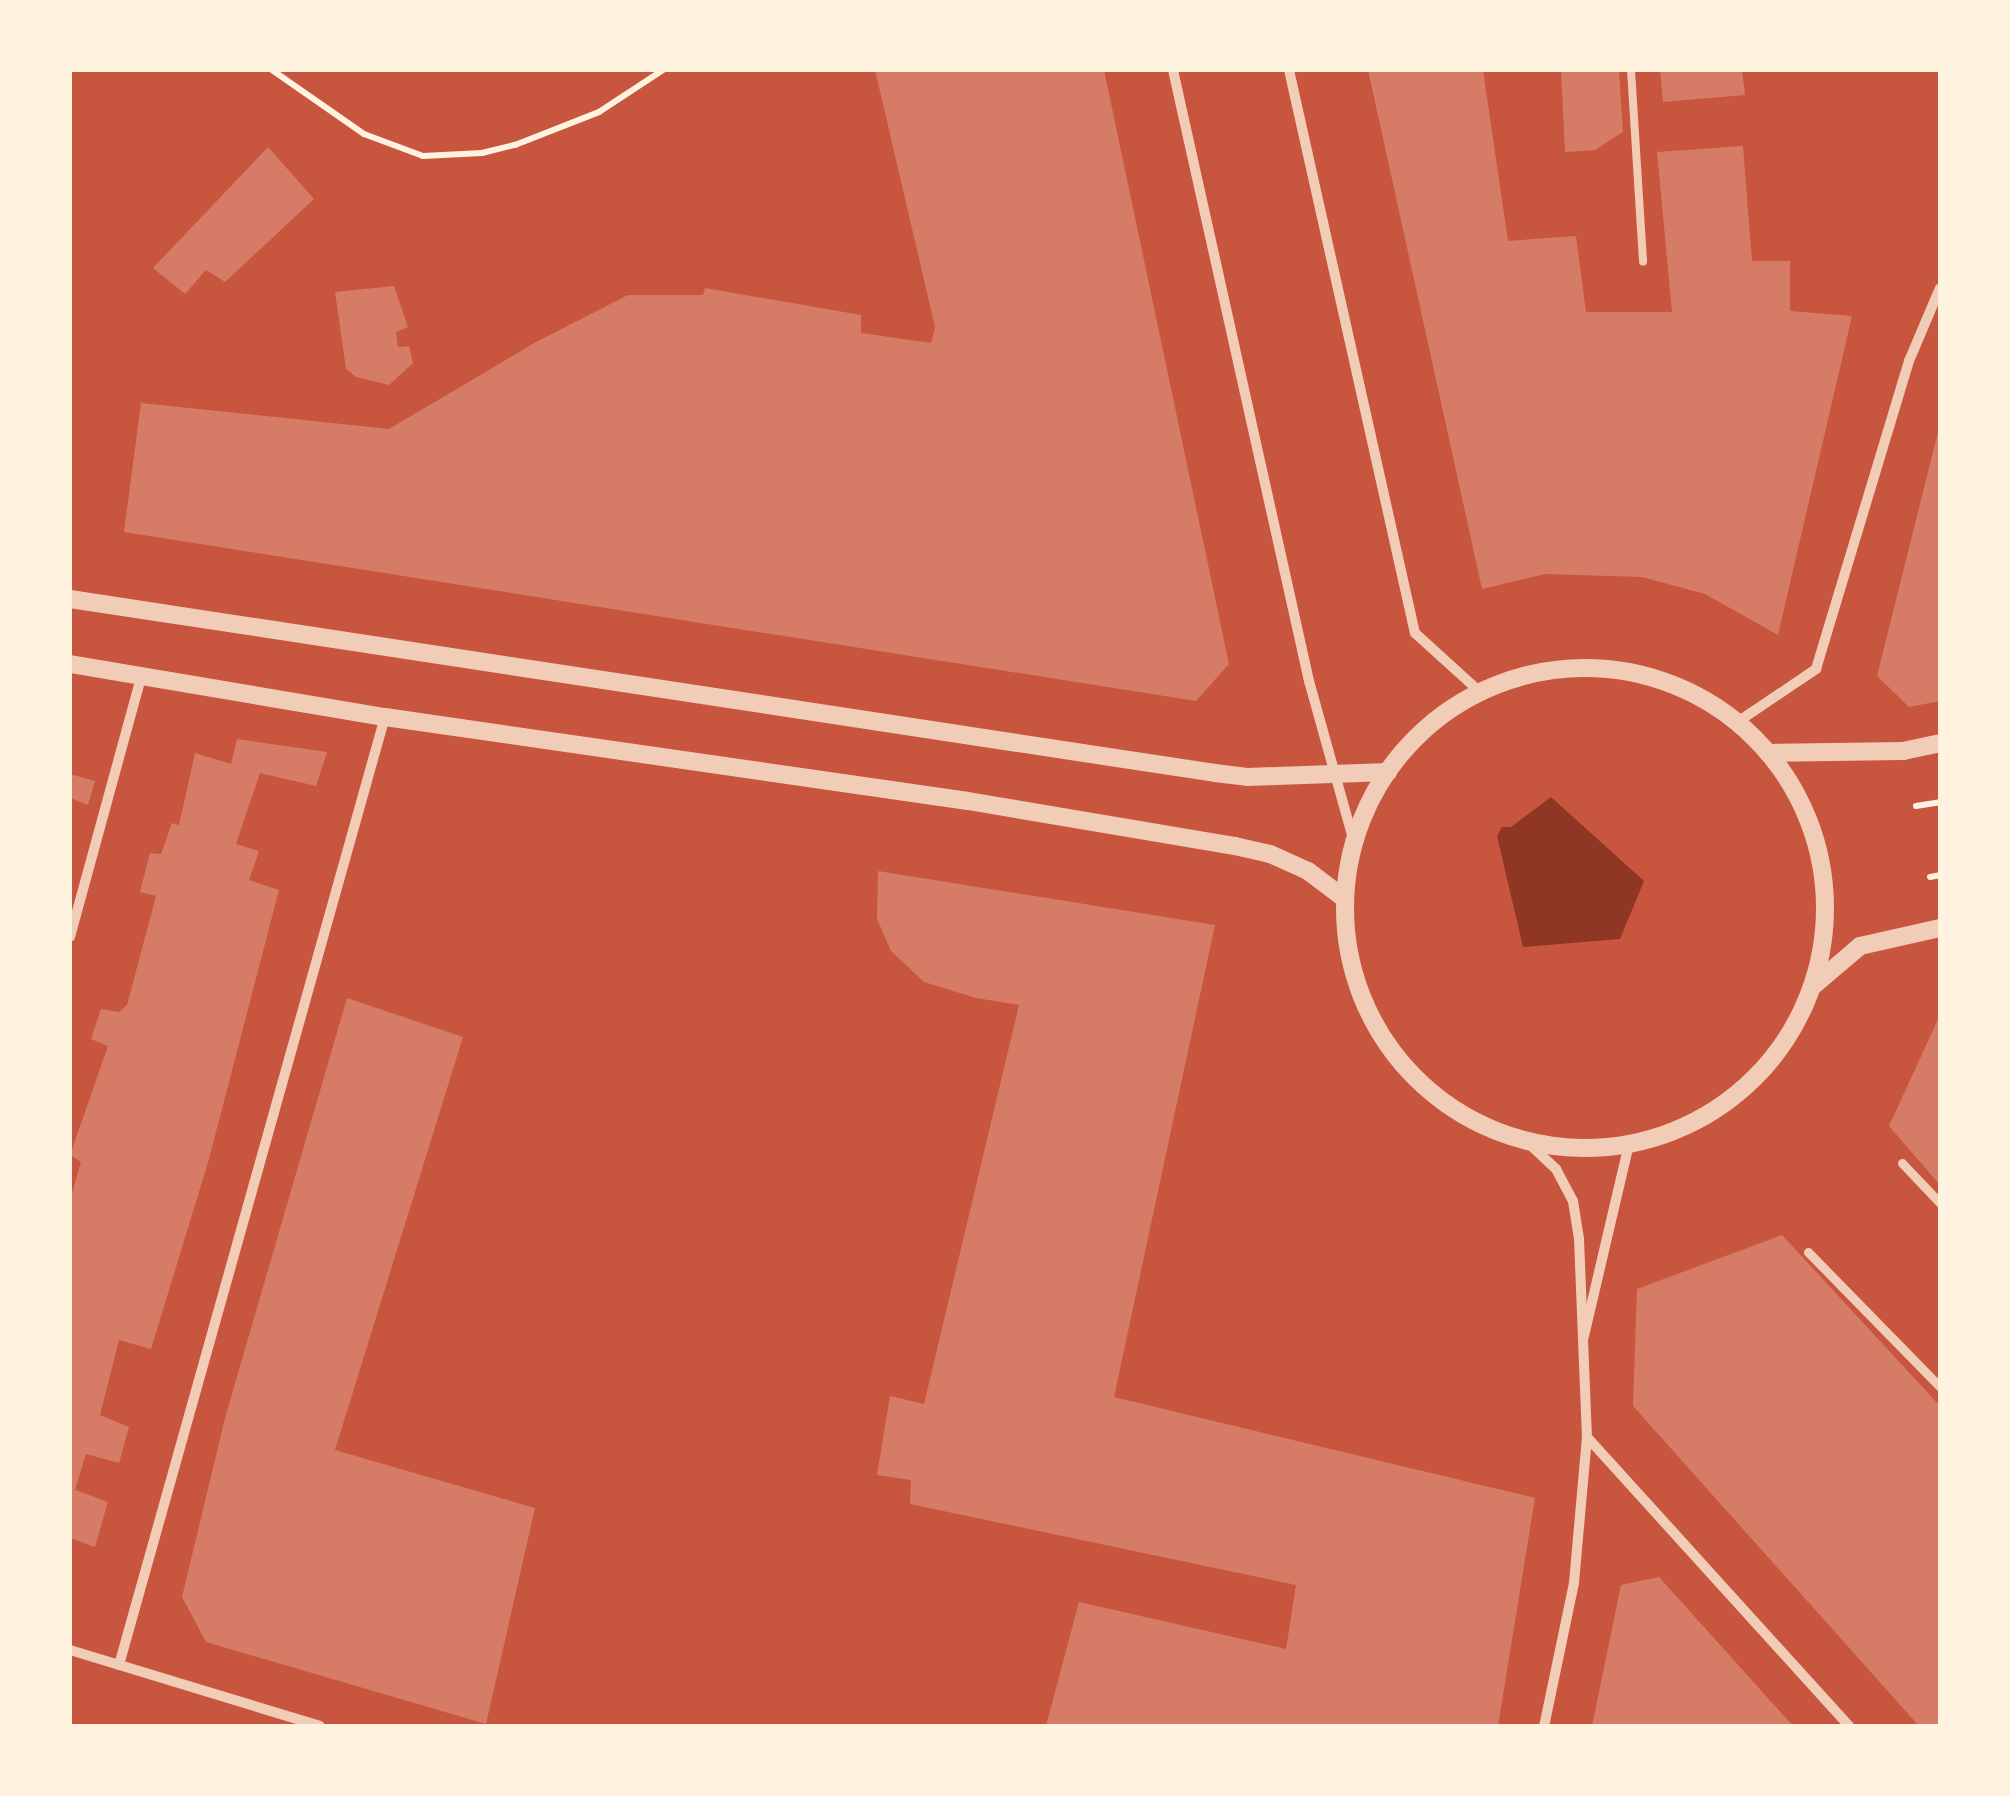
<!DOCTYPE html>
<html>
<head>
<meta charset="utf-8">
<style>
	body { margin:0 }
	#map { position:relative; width:2010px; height:1796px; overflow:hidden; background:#c8553d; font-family:Georgia,serif }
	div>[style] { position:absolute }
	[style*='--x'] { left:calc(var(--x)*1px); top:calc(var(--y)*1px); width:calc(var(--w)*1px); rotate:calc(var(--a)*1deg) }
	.water>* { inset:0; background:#8f3625 }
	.building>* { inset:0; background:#d67c66 }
	.path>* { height:6px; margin:-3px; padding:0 3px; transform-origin:3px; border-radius:3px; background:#fff3e0 }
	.service>* { height:8px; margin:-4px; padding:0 4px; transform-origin:4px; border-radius:4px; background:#f1ccb7 }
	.pedestrian>* { height:9px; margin:-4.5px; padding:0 4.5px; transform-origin:4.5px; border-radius:4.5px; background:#f1ccb7 }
	.minor>* { height:10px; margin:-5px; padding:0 5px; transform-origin:5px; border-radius:5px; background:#f1ccb7 }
	.tertiary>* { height:18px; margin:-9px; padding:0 9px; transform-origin:9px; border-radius:9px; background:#f1ccb7 }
	.tertiary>.ring { margin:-9px; padding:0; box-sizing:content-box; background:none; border:18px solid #f1ccb7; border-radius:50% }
	span { translate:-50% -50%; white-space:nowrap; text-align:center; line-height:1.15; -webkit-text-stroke:9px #fff3e0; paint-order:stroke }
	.frame { position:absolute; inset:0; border:72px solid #fff3e0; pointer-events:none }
</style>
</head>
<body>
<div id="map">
	<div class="water">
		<i style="clip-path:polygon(1551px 797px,1644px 881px,1620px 939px,1523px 947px,1497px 836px,1502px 827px,1511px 827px)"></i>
	</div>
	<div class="building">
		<i style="clip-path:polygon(875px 70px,1104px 70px,1229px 664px,1196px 701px,124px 532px,141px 403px,389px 429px,536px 342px,628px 295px,703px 295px,705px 288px,861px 315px,861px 333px,931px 343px,935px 327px)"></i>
		<i style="clip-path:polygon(1368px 70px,1483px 70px,1508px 241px,1576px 236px,1586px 312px,1672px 312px,1657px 152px,1743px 146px,1752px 261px,1790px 261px,1790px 311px,1852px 316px,1778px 635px,1705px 594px,1642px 577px,1545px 574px,1482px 589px)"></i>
		<i style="clip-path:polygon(1561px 70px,1619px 70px,1623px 132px,1595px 150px,1565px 152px)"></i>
		<i style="clip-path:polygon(1660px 70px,1742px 70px,1745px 95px,1663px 102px)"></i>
		<i style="clip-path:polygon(268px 147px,314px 199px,225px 282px,206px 270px,185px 294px,153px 268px)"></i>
		<i style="clip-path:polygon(394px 286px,408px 327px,396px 332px,398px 347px,409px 346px,413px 363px,389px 385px,356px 377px,346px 369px,335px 292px)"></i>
		<i style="clip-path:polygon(1939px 428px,1940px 701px,1909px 707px,1877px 676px)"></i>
		<i style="clip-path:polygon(237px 739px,327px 752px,316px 786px,260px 773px,236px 844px,259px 851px,249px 880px,279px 890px,209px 1159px,151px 1349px,119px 1340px,100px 1415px,129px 1427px,119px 1463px,86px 1454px,75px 1490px,108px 1502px,95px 1547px,70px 1538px,70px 1200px,81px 1162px,70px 1155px,108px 1046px,91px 1039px,101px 1009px,119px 1012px,127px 1005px,156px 896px,140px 892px,150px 853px,161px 854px,172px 823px,179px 825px,195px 753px,231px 764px)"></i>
		<i style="clip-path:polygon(70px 774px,95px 781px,88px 805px,70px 798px)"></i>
		<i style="clip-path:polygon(878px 871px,1215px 925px,1114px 1397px,1535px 1498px,1498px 1726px,1046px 1726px,1079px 1602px,1286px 1649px,1296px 1585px,910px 1504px,911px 1480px,877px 1475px,890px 1396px,924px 1404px,1019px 1005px,976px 998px,924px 982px,891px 951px,877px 919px)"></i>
		<i style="clip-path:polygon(347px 998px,463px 1037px,335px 1450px,535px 1508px,486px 1724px,206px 1642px,182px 1597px,225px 1418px)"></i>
		<i style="clip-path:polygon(1940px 1015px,1940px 1185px,1889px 1126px)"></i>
		<i style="clip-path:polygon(1782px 1235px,1940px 1406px,1940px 1726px,1919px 1726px,1633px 1406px,1637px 1289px)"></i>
		<i style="clip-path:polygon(1659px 1577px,1793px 1726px,1592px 1726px,1621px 1585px)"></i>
	</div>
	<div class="path">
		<i style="--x:272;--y:70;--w:112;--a:34.8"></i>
		<i style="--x:364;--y:134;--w:63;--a:20.4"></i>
		<i style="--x:423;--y:156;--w:59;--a:-2.9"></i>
		<i style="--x:482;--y:153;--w:34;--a:-14"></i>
		<i style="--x:515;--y:145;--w:90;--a:-21.4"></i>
		<i style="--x:599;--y:112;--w:77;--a:-33.3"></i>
		<i style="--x:1916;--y:806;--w:24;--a:-9"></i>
		<i style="--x:1930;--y:877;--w:10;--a:-11"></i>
	</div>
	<div class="service">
		<i style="--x:1631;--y:70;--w:192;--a:86.4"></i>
	</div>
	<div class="pedestrian">
		<i style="--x:1902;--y:1163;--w:55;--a:46.5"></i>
		<i style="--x:1808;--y:1252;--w:189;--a:45.6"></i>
	</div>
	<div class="minor">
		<i style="--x:1173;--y:70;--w:626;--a:77.45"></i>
		<i style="--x:1309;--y:681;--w:167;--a:74.4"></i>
		<i style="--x:1289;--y:70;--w:577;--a:77.39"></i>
		<i style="--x:1415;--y:633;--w:88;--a:42.2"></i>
		<i style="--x:1736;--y:723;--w:97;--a:-34"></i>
		<i style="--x:1816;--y:669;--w:322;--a:-73.2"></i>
		<i style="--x:1909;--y:361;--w:79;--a:-67"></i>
		<i style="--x:70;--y:937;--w:270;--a:-74.7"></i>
		<i style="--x:1527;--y:1142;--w:40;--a:43"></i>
		<i style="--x:1556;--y:1169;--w:36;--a:62"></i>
		<i style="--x:1573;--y:1201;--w:38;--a:81"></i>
		<i style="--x:1579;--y:1239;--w:198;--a:87.7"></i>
		<i style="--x:1587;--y:1437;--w:147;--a:95.1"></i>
		<i style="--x:1574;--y:1583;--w:146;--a:101.8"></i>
		<i style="--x:1584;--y:1336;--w:197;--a:-76.8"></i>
		<i style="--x:1587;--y:1437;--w:390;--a:47.8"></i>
		<i style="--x:70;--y:1650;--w:261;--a:16.9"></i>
		<i style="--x:119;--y:1665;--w:985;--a:-74.33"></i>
	</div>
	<div class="tertiary">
		<i style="--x:70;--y:599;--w:1158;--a:8.64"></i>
		<i style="--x:1215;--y:773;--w:32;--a:7"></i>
		<i style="--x:1247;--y:777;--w:141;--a:-2"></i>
		<i style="--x:70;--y:664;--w:319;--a:9.6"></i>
		<i style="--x:385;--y:717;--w:589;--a:8.2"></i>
		<i style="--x:968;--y:801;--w:271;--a:9.6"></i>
		<i style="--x:1235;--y:846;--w:36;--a:13"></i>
		<i style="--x:1270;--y:854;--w:42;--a:24.1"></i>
		<i style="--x:1308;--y:871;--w:46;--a:37.1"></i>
		<i class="ring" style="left:1345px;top:668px;width:462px;height:462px"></i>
		<i style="--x:1768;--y:753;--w:135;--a:-0.8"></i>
		<i style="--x:1903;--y:751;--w:38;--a:-12"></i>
		<i style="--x:1812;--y:987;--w:63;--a:-40.5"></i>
		<i style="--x:1860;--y:946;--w:82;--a:-12.7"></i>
	</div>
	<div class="frame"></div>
</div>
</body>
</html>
